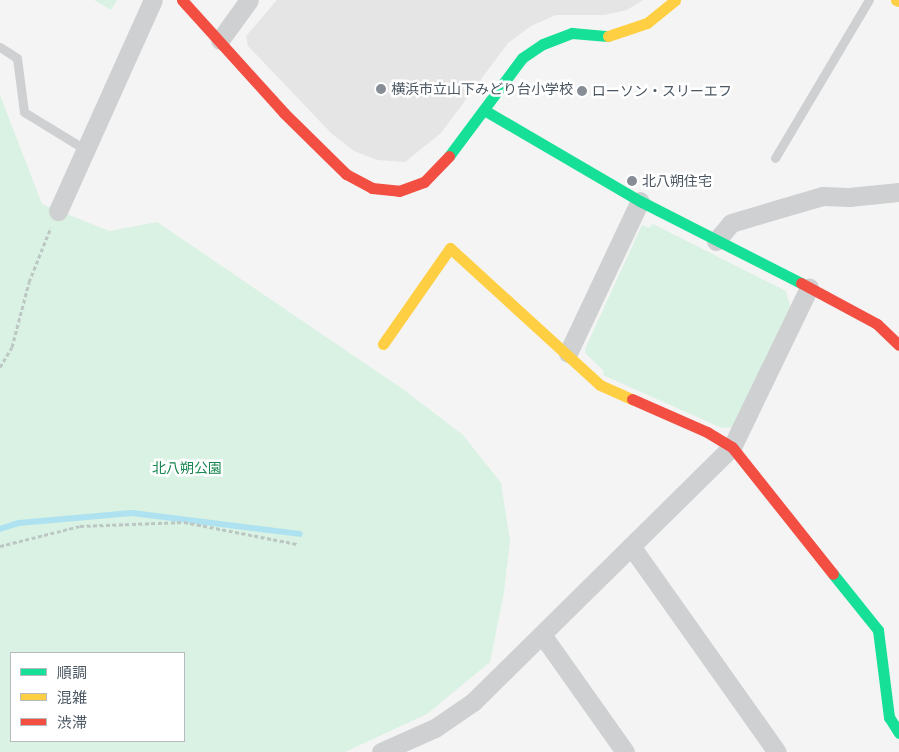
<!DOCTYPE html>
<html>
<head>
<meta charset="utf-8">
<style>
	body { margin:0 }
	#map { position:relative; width:899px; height:752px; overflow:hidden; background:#f4f4f4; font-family:Mulish,"Noto Sans JP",sans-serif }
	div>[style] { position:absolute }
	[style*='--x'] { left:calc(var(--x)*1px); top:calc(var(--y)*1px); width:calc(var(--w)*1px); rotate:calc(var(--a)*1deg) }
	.education>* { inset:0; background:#e6e5e6 }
	.green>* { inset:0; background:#d9f2e3 }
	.stream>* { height:6px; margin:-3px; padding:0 3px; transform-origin:3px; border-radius:3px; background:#aee2f0 }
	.path>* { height:3px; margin-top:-1.5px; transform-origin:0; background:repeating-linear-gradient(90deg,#bcc7c4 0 4px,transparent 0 6.5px) }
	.lane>* { height:9px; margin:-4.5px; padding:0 4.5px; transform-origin:4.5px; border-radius:4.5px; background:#ced0d2 }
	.street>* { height:19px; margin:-9.5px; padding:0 9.5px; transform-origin:9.5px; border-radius:9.5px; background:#ced0d2 }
	.fast>* { height:11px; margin:-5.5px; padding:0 5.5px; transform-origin:5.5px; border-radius:5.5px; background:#16e098 }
	.slow>* { height:11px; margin:-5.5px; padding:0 5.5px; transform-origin:5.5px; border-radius:5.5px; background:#ffcf43 }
	.jam>* { height:11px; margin:-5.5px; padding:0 5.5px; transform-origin:5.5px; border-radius:5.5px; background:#f24e42 }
	.dots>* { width:14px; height:14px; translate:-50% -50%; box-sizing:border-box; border:2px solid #fff; border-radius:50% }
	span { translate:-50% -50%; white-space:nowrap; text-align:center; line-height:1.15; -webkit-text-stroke:5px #fff; paint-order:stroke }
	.poi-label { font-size:14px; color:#4a5661 }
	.left { translate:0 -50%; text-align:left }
	.park-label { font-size:14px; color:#17864f }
	.legend { position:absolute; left:10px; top:652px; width:175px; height:90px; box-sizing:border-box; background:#fff; border:1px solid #b7bbc0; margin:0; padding:6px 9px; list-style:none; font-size:15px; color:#4a5661 }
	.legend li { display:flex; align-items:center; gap:10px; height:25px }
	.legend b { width:25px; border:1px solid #b7bbc0 }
</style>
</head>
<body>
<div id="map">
	<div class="education">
		<i style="clip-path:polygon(277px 0,643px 0,627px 10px,604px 15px,556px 15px,531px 26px,508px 43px,441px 133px,405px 162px,377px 160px,354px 151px,332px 134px,248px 46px,246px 36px)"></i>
	</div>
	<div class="green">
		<i style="clip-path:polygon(94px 0,117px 0,111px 10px)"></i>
		<i style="clip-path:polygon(evenodd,0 95px,42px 204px,109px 231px,157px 222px,404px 390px,463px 435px,501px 483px,510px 541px,504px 592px,490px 662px,427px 714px,345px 752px,0 752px,0 95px,11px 653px,184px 653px,184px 741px,11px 741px,11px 653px)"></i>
		<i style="clip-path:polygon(653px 224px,786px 291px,790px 306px,733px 427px,722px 428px,603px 375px,604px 371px,586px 354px,585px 349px,642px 225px,649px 228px)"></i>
	</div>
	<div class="stream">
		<i style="--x:0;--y:529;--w:20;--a:-18"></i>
		<i style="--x:19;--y:523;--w:113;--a:-5.1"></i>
		<i style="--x:132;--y:513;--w:169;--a:7.1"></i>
	</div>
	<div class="path">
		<i style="--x:0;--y:367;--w:23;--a:-59"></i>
		<i style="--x:12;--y:347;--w:67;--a:-75.3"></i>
		<i style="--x:29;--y:282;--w:59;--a:-68.2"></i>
		<i style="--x:0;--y:546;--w:82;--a:-14"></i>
		<i style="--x:80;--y:526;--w:104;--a:-2.2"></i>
		<i style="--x:184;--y:522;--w:115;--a:11"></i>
	</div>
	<div class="lane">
		<i style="--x:0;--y:47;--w:20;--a:33"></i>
		<i style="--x:17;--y:58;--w:54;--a:82.6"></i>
		<i style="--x:24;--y:112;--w:73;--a:31.5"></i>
		<i style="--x:775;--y:158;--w:184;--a:-59.3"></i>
	</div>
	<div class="street">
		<i style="--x:220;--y:40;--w:49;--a:-54.1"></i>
		<i style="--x:58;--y:211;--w:231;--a:-65.8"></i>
		<i style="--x:716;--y:241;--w:23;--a:-50"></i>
		<i style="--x:731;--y:223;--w:95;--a:-16.5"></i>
		<i style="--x:822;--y:196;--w:27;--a:2"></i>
		<i style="--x:849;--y:197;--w:50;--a:-5.7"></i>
		<i style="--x:568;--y:353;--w:168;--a:-64.7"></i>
		<i style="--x:631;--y:546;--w:252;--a:54.7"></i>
		<i style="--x:543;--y:636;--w:142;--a:54.7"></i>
		<i style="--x:381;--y:752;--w:59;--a:-24"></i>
		<i style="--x:435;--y:728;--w:46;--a:-34.4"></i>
		<i style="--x:473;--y:702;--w:363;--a:-44.6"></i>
		<i style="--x:732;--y:447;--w:177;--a:-64.2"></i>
	</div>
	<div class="fast">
		<i style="--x:484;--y:110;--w:181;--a:30.3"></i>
		<i style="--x:640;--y:201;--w:181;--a:27"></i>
		<i style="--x:449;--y:156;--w:122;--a:-53.3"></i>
		<i style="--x:522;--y:58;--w:25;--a:-34"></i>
		<i style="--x:543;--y:44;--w:31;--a:-21"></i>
		<i style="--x:572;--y:33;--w:36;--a:5"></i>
		<i style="--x:833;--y:574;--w:72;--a:51.2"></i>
		<i style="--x:878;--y:630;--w:88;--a:82.8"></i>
		<i style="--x:889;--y:717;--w:19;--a:58"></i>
	</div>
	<div class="slow">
		<i style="--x:896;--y:0;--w:3;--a:18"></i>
		<i style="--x:608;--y:36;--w:41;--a:-18.4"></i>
		<i style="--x:647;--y:23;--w:36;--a:-39"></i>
		<i style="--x:383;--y:344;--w:117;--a:-55.1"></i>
		<i style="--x:450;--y:248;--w:203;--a:42.4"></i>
		<i style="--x:600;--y:385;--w:35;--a:24"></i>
	</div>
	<div class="jam">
		<i style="--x:182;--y:0;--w:152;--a:47.9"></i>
		<i style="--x:284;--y:113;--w:87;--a:44.5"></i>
		<i style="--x:346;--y:174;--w:30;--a:28"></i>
		<i style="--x:372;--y:188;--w:27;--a:6"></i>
		<i style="--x:399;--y:191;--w:27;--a:-20"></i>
		<i style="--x:424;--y:182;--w:36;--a:-46"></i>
		<i style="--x:801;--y:283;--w:86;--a:28.3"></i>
		<i style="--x:877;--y:324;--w:30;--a:44"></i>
		<i style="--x:632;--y:399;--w:82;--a:23.7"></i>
		<i style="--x:707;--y:432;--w:29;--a:31"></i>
		<i style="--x:732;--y:447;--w:162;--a:51.5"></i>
	</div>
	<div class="dots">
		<i style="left:381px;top:89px;background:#868d94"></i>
		<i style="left:582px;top:91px;background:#868d94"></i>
		<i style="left:632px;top:181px;background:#868d94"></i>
	</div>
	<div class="poi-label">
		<span class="left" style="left:391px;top:89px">横浜市立山下みどり台小学校</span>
		<span class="left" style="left:592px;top:91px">ローソン・スリーエフ</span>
		<span class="left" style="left:642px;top:181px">北八朔住宅</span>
	</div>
	<div class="park-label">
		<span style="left:187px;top:468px">北八朔公園</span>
	</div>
	<ul class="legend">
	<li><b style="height:6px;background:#16e098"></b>順調</li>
	<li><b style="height:6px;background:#ffcf43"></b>混雑</li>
	<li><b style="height:6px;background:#f24e42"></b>渋滞</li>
	</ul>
</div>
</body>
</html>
